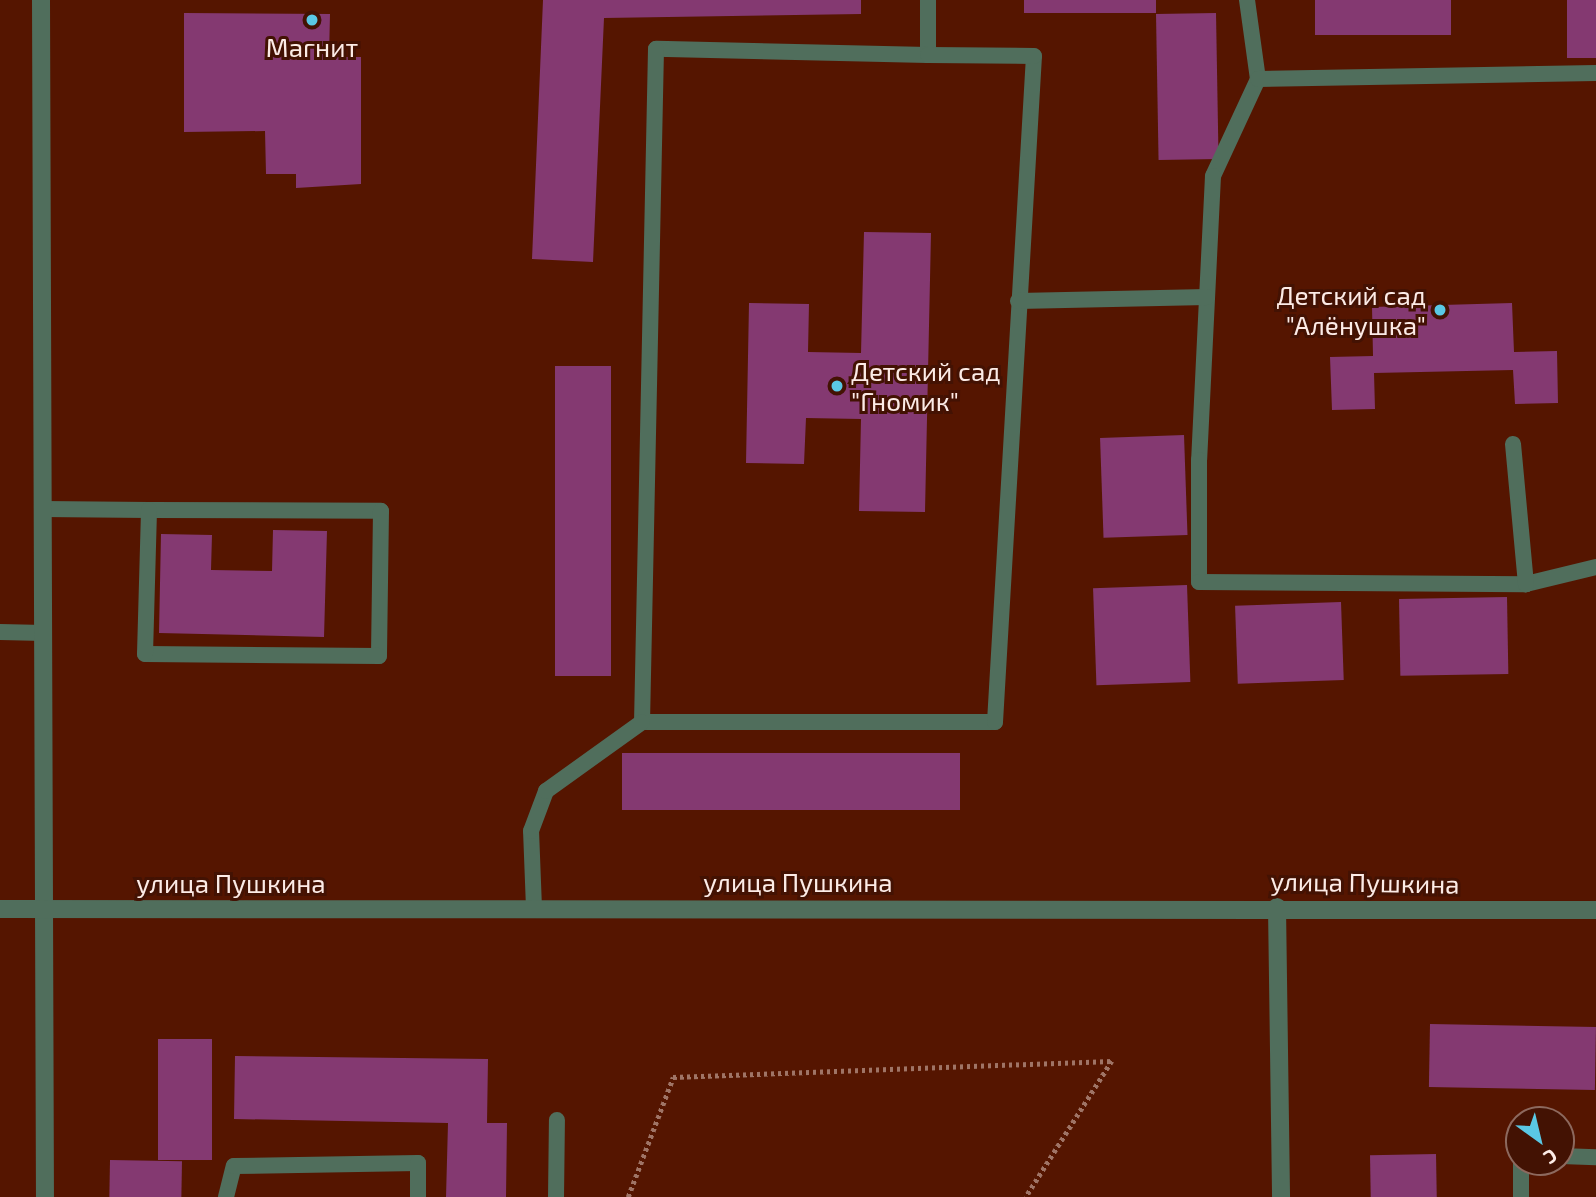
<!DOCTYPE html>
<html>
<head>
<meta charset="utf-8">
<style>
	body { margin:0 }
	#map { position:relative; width:1596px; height:1197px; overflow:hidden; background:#551500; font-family:"Exo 2",sans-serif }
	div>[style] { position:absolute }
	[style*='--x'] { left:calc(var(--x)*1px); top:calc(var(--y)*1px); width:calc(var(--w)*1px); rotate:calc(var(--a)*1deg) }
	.building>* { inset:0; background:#843971; transform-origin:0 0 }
	.path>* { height:4.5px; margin-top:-2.25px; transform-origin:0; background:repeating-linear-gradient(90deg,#9f7466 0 3.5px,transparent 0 7px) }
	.lane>* { height:16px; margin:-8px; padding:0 8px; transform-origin:8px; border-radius:8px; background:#506e5c }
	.street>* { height:18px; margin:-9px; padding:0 9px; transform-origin:9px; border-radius:9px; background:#506e5c }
	.dots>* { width:19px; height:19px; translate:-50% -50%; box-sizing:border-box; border:4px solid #431203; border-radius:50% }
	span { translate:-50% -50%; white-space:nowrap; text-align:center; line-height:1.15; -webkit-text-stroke:6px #431203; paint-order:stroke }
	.poi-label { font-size:26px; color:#fcebe6 }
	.right { translate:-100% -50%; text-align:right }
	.left { translate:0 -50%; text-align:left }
	.street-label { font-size:26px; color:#fcebe6 }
	.north { position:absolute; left:1505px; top:1106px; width:70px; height:70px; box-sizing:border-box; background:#431203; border:2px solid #8d695e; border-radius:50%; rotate:146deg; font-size:19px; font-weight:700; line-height:28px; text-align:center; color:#fcebe6 }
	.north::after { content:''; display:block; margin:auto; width:24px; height:32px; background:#5ac8e5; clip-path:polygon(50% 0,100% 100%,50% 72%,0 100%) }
</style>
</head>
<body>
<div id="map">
	<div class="building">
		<i style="clip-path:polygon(543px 0,861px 0,861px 14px,604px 18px,593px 262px,532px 259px)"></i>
		<i style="left:1024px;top:0;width:132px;height:13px"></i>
		<i style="left:1315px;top:0;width:136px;height:35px"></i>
		<i style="left:1567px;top:0;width:29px;height:58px"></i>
		<i style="clip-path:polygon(184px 13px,330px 14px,329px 57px,361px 57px,361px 184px,296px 188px,296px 174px,266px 174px,265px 131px,184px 132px)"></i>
		<i style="left:1216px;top:13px;width:146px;height:60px;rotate:89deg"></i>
		<i style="clip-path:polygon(864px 232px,931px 233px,925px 512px,859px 511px,861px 419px,806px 418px,804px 464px,746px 463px,749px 303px,809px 304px,808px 352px,861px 353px)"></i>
		<i style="clip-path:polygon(1512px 303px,1514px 352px,1557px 351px,1558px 403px,1515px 404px,1513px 370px,1374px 373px,1375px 409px,1332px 410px,1330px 357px,1373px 356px,1372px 307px)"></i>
		<i style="left:555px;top:366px;width:56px;height:310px"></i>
		<i style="left:1184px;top:435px;width:100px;height:84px;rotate:88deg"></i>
		<i style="clip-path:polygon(273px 530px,327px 531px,324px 637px,159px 633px,161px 534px,212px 535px,211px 570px,272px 571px)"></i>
		<i style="left:1187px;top:585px;width:97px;height:94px;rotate:88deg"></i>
		<i style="left:1507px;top:597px;width:77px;height:108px;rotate:89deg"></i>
		<i style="left:1341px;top:602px;width:78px;height:106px;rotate:88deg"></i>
		<i style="left:960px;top:753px;width:57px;height:338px;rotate:90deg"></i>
		<i style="left:1430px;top:1024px;width:166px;height:63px;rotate:1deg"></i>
		<i style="left:158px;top:1039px;width:54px;height:121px"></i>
		<i style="clip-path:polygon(235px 1056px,488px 1059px,487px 1123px,507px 1123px,506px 1197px,446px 1197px,448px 1123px,234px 1119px)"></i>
		<i style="left:1436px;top:1154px;width:43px;height:66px;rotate:89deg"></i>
		<i style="left:110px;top:1160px;width:72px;height:37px;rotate:1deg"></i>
	</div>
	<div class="path">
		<i style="--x:628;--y:1197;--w:128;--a:-69.4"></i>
		<i style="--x:673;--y:1077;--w:439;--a:-2.1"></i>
		<i style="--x:1112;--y:1061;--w:161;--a:122.3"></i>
	</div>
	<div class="lane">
		<i style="--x:928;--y:0;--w:55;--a:90"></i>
		<i style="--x:928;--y:55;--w:272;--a:-178.7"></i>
		<i style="--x:656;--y:49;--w:673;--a:91.19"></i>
		<i style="--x:642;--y:722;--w:353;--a:0"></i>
		<i style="--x:995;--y:722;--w:667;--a:-86.65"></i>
		<i style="--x:1034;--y:56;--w:106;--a:-179.5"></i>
		<i style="--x:1247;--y:0;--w:80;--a:82.1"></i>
		<i style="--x:1258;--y:79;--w:107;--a:114.9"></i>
		<i style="--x:1213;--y:176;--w:284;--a:92.8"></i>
		<i style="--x:1199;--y:460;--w:122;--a:90"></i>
		<i style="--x:1199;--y:582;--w:327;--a:0.4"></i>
		<i style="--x:1526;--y:584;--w:72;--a:-13.7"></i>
		<i style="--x:1258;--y:79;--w:338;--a:-1"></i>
		<i style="--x:1018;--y:301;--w:189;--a:-1.2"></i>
		<i style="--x:1513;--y:444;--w:141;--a:84.7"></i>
		<i style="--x:43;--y:509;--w:106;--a:0.5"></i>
		<i style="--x:149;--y:510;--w:232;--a:0.2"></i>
		<i style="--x:381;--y:511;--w:145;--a:90.8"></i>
		<i style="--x:379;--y:656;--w:234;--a:-179.5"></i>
		<i style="--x:145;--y:654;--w:144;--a:-88.4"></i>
		<i style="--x:0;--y:632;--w:44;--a:1.3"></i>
		<i style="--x:534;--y:908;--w:77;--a:-92.2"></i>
		<i style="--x:531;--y:831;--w:43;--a:-69.4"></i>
		<i style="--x:546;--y:791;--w:118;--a:-35.7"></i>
		<i style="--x:1561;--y:1156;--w:35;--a:2"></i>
		<i style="--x:226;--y:1197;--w:32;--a:-76"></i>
		<i style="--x:234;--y:1166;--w:184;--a:-0.9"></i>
		<i style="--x:418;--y:1163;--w:34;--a:90"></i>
		<i style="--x:556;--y:1197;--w:77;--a:-89.3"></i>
		<i style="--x:1521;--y:1197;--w:35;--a:-90"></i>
	</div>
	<div class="street">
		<i style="--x:41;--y:0;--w:1197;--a:89.81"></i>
		<i style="--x:1277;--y:907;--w:290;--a:89.2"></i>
		<i style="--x:0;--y:909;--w:1596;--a:0.04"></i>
	</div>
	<div class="dots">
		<i style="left:312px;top:20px;background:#5ac8e5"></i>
		<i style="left:1440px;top:310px;background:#5ac8e5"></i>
		<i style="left:837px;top:386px;background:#5ac8e5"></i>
	</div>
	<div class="poi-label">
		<span style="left:312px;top:47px">Магнит</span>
		<span class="right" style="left:1426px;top:310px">Детский сад<br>"Алёнушка"</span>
		<span class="left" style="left:851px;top:386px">Детский сад<br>"Гномик"</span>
	</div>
	<div class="street-label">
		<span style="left:798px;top:882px">улица Пушкина</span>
		<span style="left:1365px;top:882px;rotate:1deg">улица Пушкина</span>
		<span style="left:231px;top:883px">улица Пушкина</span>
	</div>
	<div class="north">С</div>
</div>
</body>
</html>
